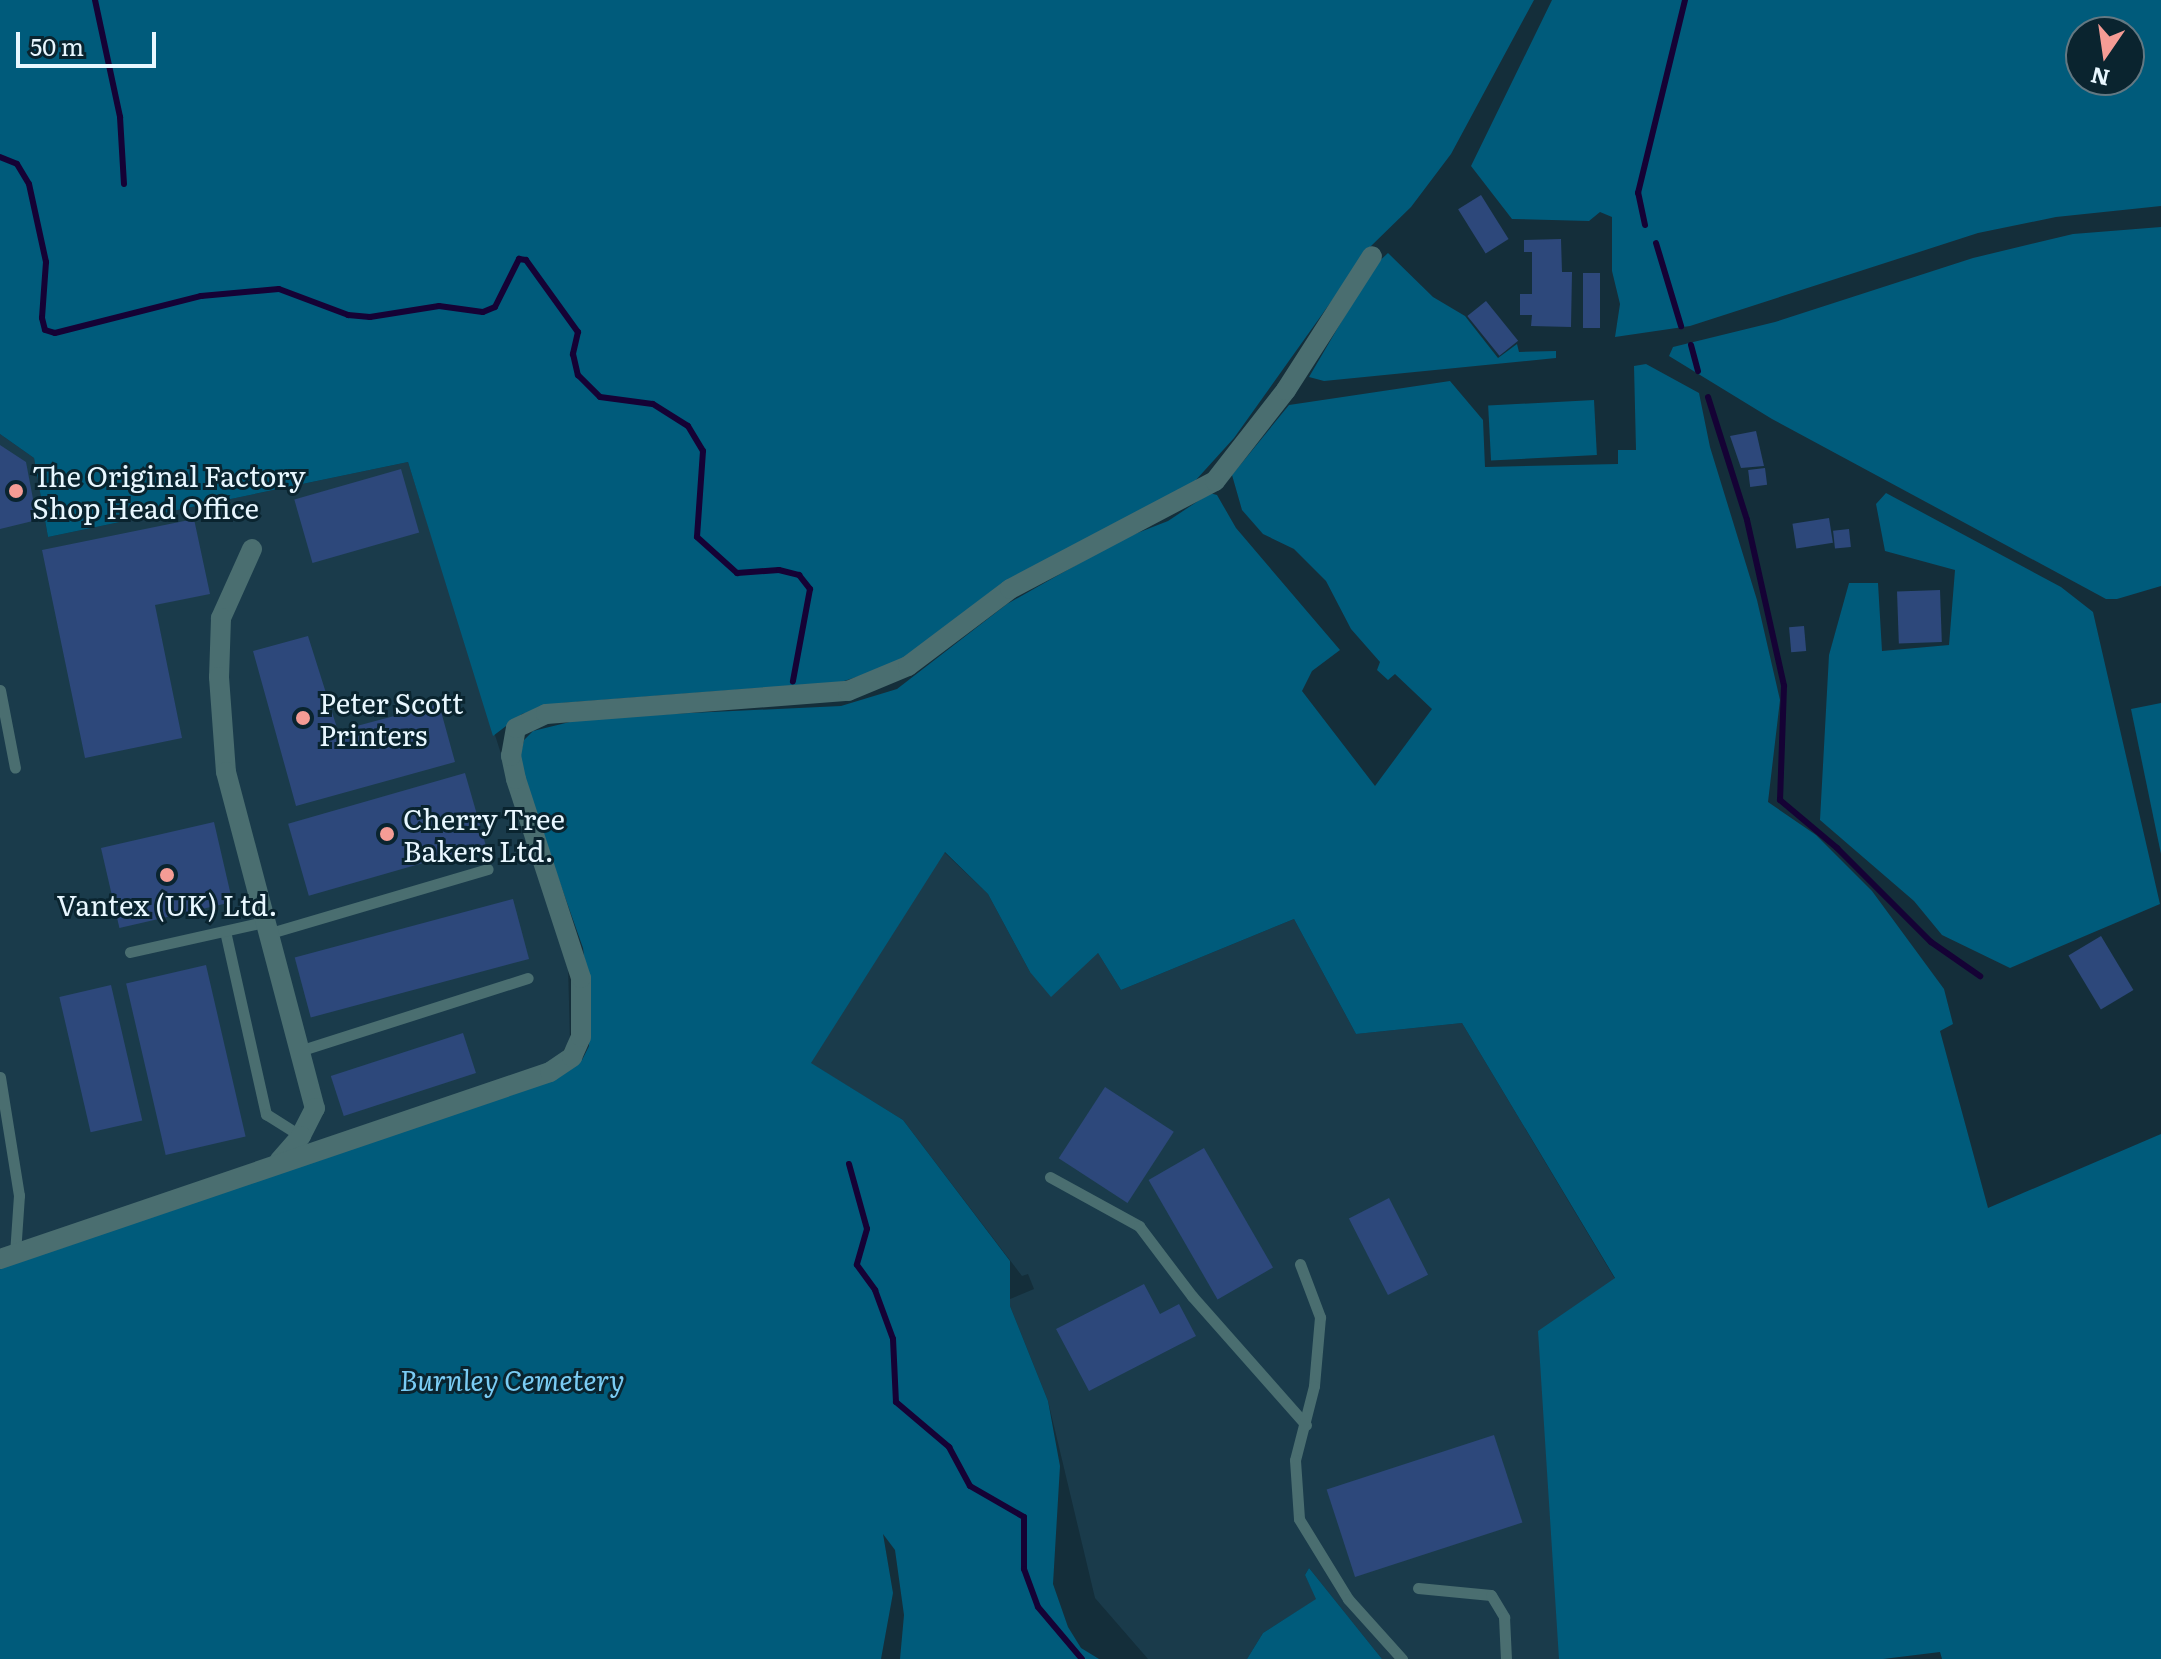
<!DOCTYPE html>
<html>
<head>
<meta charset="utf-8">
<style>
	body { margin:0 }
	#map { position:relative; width:2161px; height:1659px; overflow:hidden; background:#142e3a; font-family:Literata,serif }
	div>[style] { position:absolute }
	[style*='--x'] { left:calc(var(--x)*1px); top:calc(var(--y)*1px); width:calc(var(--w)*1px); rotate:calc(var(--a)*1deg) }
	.built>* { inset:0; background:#1a3b4b }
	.green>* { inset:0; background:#005b7b; transform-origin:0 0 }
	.stream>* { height:6px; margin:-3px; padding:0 3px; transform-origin:3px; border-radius:3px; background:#150235 }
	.building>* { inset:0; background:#2d487b; transform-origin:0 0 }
	.service>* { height:11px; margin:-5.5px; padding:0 5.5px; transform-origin:5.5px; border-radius:5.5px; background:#4a6e70 }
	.minor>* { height:20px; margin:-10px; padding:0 10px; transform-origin:10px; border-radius:10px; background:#4a6e70 }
	.dots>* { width:22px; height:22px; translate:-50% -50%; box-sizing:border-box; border:4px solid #0a242f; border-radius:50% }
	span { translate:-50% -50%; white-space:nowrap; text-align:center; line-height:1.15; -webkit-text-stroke:6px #0a242f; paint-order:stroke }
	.poi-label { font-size:28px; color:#e8f7ff }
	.left { translate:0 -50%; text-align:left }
	.park-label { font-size:28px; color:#7accf4; font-style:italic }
	.north { position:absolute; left:2065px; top:16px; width:80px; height:80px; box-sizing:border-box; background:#0a242f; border:2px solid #637882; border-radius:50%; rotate:193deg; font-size:22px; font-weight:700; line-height:32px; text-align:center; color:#e8f7ff }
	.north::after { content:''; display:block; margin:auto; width:28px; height:36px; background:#f59c95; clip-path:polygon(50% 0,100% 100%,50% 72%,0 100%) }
	.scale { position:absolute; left:16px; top:32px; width:140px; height:36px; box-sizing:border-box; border:4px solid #e8f7ff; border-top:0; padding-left:10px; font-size:24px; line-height:28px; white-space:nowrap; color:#e8f7ff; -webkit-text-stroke:6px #0a242f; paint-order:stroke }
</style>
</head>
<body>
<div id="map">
	<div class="built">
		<i style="clip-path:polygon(0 434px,34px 458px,48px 537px,408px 462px,568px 964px,570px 1040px,550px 1072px,0 1259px)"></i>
		<i style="clip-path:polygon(944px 852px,988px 894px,1030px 972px,1098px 953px,1121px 990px,1294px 919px,1356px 1034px,1462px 1023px,1615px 1279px,1662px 1659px,1382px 1659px,1309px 1568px,1305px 1575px,1317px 1599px,1263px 1633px,1247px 1659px,1148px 1659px,1095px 1598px,1048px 1401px,1010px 1306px,1010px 1299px,1034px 1289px,1028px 1274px,1022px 1276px,903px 1120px,810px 1063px)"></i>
	</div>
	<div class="green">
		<i style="clip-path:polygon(0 0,1534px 0,1451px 154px,1411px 207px,1370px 247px,1234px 438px,1195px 481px,900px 663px,841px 682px,562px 703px,522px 714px,493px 736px,408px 462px,48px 537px,34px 458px,0 434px)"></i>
		<i style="clip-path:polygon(evenodd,1552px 0,2161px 0,2161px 206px,2056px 217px,1978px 233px,1690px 326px,1615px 337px,1620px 304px,1612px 271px,1612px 217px,1600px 212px,1589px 221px,1512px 219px,1471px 166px,1552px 0,2129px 32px,2129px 80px,2081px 80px,2081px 32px,2129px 32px)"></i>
		<i style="clip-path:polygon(2161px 227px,2161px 586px,2117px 599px,2106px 599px,1772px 419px,1669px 356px,1673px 347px,1775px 322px,1973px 258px,2073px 234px)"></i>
		<i style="clip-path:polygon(1388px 253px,1433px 297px,1465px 316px,1498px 358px,1517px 344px,1519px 352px,1556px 351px,1556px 358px,1324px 381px,1309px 377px,1374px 266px)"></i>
		<i style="clip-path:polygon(1646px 364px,1699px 393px,1710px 447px,1757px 600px,1780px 700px,1768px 802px,1816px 835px,1872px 891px,1944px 989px,1953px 1024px,1940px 1031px,1988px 1208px,2161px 1134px,2161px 1659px,1942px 1659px,1940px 1652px,1883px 1659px,1559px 1659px,1538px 1331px,1615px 1278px,1462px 1023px,1356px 1034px,1294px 919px,1121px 990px,1098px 953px,1051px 997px,1030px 972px,988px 894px,945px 852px,811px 1063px,903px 1120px,1010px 1261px,1010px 1306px,1048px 1401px,1060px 1466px,1053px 1584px,1068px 1627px,1081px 1648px,1099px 1659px,900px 1659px,904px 1615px,895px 1550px,883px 1534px,893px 1593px,881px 1659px,0 1659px,0 1260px,582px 1060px,589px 1046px,590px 1003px,583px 948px,518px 764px,524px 740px,533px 731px,586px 718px,841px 706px,897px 689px,1007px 604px,1122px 539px,1168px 521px,1210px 493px,1217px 495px,1236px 528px,1340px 650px,1312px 671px,1302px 691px,1375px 786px,1432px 709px,1395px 674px,1388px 680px,1377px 670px,1380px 662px,1351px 629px,1326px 581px,1294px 549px,1263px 534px,1242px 510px,1232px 475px,1289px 405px,1450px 381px,1483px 420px,1485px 467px,1618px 464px,1618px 450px,1636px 450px,1634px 366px)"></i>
		<i style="left:1594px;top:400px;width:55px;height:106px;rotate:87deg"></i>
		<i style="clip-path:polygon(1886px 493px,2061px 587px,2093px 612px,2160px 904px,2010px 968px,1942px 935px,1914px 901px,1820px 820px,1829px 655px,1849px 583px,1878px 583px,1882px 651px,1949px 645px,1955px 570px,1885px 551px,1876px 504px)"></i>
		<i style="clip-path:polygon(2161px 703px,2161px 854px,2131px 709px)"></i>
		<i style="clip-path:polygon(1309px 1568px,1382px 1659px,1247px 1659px,1263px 1633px,1316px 1599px,1305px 1575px)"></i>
	</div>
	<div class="stream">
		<i style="--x:95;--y:0;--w:120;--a:77.9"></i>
		<i style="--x:120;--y:117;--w:67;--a:86.6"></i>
		<i style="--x:0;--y:157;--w:18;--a:22"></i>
		<i style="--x:17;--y:164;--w:23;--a:59"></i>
		<i style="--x:29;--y:184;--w:80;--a:77.7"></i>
		<i style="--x:46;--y:262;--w:56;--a:94.1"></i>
		<i style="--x:42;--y:318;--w:12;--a:76"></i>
		<i style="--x:45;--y:330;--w:10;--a:17"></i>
		<i style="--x:55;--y:333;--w:151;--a:-14.2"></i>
		<i style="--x:201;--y:296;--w:78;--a:-5.1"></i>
		<i style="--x:279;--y:289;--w:74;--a:20.6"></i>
		<i style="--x:348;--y:315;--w:22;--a:5"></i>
		<i style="--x:370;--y:317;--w:70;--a:-9.1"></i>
		<i style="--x:439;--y:306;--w:44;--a:7.8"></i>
		<i style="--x:483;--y:312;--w:13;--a:-23"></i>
		<i style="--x:495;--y:307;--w:54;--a:-63.4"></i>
		<i style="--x:519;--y:259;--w:7;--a:8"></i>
		<i style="--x:526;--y:260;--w:89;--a:54.2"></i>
		<i style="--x:578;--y:332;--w:23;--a:103"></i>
		<i style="--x:573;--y:354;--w:22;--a:77"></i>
		<i style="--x:578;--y:375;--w:31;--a:45"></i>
		<i style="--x:600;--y:397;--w:53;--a:7.5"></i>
		<i style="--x:653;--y:404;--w:41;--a:32.2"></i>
		<i style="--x:688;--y:426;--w:29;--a:59"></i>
		<i style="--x:703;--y:451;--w:86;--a:94"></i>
		<i style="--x:697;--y:537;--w:54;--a:42"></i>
		<i style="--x:737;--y:573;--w:42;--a:-4.1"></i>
		<i style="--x:779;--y:570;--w:21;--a:14"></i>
		<i style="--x:799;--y:575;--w:18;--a:52"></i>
		<i style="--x:810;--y:589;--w:94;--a:100.5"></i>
		<i style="--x:1645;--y:225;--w:33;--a:-102"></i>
		<i style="--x:1638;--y:193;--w:199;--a:-76.3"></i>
		<i style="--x:1656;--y:243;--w:87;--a:73.2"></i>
		<i style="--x:1691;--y:345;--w:27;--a:75"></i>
		<i style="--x:1708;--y:397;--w:129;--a:72.4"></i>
		<i style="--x:1747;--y:520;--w:170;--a:77.4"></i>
		<i style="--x:1784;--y:686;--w:114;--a:92"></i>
		<i style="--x:1780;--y:800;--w:75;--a:40.1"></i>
		<i style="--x:1837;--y:848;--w:133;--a:45"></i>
		<i style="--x:1931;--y:942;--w:60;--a:34.8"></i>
		<i style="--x:849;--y:1164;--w:67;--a:74.5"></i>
		<i style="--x:867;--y:1229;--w:37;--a:106"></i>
		<i style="--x:857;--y:1265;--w:31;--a:54"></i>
		<i style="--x:875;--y:1290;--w:52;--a:69.8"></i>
		<i style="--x:893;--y:1339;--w:63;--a:87.3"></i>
		<i style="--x:896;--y:1402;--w:70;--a:40.3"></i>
		<i style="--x:949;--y:1447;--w:44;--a:61.7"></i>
		<i style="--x:970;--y:1486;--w:62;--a:29.9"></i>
		<i style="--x:1024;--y:1517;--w:52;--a:90"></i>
		<i style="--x:1024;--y:1569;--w:40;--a:69.8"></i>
		<i style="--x:1038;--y:1607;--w:68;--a:49.8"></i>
	</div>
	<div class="building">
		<i style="left:1481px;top:195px;width:52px;height:27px;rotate:58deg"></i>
		<i style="clip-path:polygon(1561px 239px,1562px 272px,1572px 272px,1571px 327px,1531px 326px,1532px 315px,1520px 315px,1520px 294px,1532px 294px,1532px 252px,1524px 252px,1524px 240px)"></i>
		<i style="left:1583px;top:273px;width:17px;height:55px"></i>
		<i style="left:1486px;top:301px;width:51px;height:24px;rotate:51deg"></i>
		<i style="clip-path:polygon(1756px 431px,1764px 466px,1741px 468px,1730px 436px)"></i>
		<i style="clip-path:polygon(0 445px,26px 462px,37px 520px,0 529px)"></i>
		<i style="left:1765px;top:468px;width:17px;height:17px;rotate:83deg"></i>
		<i style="left:401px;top:469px;width:66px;height:111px;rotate:74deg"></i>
		<i style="left:1829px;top:518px;width:25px;height:37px;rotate:81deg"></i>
		<i style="clip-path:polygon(194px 519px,210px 594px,155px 605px,182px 738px,85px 758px,42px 550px)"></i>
		<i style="left:1849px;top:529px;width:18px;height:16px;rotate:84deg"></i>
		<i style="left:1940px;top:590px;width:52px;height:43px;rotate:88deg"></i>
		<i style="left:1804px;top:626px;width:25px;height:15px;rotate:85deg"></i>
		<i style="clip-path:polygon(308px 636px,338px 731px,439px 704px,455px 762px,296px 806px,253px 651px)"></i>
		<i style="left:465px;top:773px;width:75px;height:184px;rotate:74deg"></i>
		<i style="left:214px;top:822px;width:82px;height:116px;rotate:77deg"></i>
		<i style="left:513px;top:899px;width:62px;height:226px;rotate:75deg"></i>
		<i style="left:2101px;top:936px;width:63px;height:38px;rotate:59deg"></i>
		<i style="left:206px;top:965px;width:176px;height:82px;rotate:77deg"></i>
		<i style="left:111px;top:985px;width:139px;height:53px;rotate:77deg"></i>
		<i style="left:463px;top:1033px;width:42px;height:139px;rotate:72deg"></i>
		<i style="left:1105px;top:1087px;width:82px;height:85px;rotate:33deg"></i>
		<i style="left:1204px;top:1148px;width:138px;height:64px;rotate:60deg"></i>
		<i style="left:1389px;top:1198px;width:86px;height:45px;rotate:63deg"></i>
		<i style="clip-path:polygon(1144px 1284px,1160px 1314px,1179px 1304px,1196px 1336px,1089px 1391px,1056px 1329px)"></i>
		<i style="left:1494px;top:1435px;width:92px;height:176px;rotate:72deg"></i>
	</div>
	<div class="service">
		<i style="--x:0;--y:690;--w:79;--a:79.1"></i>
		<i style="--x:225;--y:931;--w:188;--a:77.4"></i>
		<i style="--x:266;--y:1114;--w:41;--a:32.2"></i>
		<i style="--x:267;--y:934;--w:230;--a:-16.4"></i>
		<i style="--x:130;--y:952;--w:137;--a:-12.6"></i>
		<i style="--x:299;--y:1051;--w:240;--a:-17.7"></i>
		<i style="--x:0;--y:1077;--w:120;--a:80.9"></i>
		<i style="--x:19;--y:1195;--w:59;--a:93.9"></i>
		<i style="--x:1050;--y:1177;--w:102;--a:28.8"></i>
		<i style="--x:1139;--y:1226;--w:88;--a:52.9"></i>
		<i style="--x:1192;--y:1296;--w:172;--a:48.5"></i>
		<i style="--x:1300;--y:1264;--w:57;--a:69.3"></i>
		<i style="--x:1320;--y:1317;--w:69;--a:95"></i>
		<i style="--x:1314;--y:1386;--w:76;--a:104.4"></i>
		<i style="--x:1295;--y:1460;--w:59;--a:86.1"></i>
		<i style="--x:1299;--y:1519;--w:94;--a:58.5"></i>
		<i style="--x:1348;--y:1599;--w:81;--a:48"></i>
		<i style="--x:1418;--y:1588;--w:73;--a:5.5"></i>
		<i style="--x:1491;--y:1595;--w:26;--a:59"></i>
		<i style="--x:1504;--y:1617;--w:42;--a:87.3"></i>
	</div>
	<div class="minor">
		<i style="--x:252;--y:549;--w:76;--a:114.2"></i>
		<i style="--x:221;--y:618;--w:59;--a:91.9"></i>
		<i style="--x:219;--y:677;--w:95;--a:85.8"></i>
		<i style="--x:226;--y:772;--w:348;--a:75.2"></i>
		<i style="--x:315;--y:1108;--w:31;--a:117"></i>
		<i style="--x:301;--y:1136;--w:33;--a:131"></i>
		<i style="--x:0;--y:1259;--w:581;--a:-18.78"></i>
		<i style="--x:550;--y:1072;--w:27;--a:-34"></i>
		<i style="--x:572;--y:1057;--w:22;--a:-66"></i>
		<i style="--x:581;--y:1037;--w:59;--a:-90"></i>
		<i style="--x:581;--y:978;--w:209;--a:-108.1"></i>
		<i style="--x:516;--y:779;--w:24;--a:-102"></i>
		<i style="--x:511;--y:756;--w:28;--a:-80"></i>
		<i style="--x:516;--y:728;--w:33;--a:-25"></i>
		<i style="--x:546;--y:714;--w:303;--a:-4.4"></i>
		<i style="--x:848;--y:691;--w:65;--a:-22.6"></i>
		<i style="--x:908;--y:666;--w:128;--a:-37"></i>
		<i style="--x:1010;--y:589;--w:232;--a:-27.8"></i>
		<i style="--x:1215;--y:481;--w:115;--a:-52"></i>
		<i style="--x:1286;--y:390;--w:159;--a:-57.3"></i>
	</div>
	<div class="dots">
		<i style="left:16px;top:491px;background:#f59c95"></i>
		<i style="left:303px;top:718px;background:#f59c95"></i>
		<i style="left:387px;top:834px;background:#f59c95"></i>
		<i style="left:167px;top:875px;background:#f59c95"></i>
	</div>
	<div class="poi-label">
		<span class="left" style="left:32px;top:491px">The Original Factory<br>Shop Head Office</span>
		<span class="left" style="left:319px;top:718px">Peter Scott<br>Printers</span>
		<span class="left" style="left:403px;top:834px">Cherry Tree<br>Bakers Ltd.</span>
		<span style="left:167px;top:904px">Vantex (UK) Ltd.</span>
	</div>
	<div class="park-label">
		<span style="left:512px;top:1379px">Burnley Cemetery</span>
	</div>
	<div class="north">N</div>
	<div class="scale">50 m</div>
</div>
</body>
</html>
